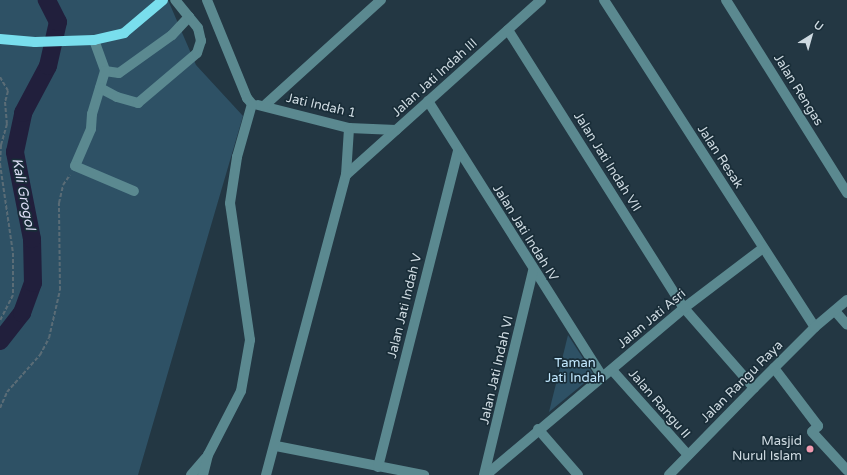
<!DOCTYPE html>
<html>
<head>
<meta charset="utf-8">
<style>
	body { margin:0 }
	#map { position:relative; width:847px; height:475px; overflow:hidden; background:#233743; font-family:"Varela Round",sans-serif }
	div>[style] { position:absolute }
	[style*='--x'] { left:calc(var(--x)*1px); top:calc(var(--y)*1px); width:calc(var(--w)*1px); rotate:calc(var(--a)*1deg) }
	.green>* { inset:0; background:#2e5165 }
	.river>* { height:18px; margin:-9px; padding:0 9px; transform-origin:9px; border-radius:9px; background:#211f3c }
	.path>* { height:2px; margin-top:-1px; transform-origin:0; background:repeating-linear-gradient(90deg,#5a6c76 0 4px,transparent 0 6px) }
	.minor>* { height:10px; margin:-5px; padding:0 5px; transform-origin:5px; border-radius:5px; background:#5b8990 }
	.major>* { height:10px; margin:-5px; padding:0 5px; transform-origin:5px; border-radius:5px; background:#79deed }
	.dots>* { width:11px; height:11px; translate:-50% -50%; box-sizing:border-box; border:2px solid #192d38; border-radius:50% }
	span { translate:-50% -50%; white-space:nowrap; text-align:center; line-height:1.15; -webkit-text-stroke:3.5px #192d38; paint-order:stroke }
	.street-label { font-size:13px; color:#cedae1 }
	.park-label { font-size:13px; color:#c3e9ff }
	.poi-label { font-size:13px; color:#cedae1 }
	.right { translate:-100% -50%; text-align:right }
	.water-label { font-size:14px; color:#dcdcf5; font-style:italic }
	.north { position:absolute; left:791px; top:16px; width:40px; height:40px; -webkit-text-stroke:3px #192d38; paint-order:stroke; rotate:37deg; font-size:11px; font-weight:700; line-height:16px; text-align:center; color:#cedae1 }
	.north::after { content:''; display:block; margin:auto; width:14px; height:18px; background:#cedae1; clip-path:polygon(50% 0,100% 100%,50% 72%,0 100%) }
</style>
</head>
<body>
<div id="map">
	<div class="green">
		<i style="clip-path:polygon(0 0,168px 0,196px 65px,243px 116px,138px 475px,0 475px)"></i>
		<i style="clip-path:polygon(568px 335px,594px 375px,549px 412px)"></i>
	</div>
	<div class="river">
		<i style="--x:0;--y:341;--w:36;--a:-52"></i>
		<i style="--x:22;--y:313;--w:32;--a:-70"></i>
		<i style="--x:33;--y:283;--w:44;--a:-91.3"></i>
		<i style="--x:32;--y:239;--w:89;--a:-101.1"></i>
		<i style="--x:15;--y:152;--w:40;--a:-78"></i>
		<i style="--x:23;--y:113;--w:53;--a:-62"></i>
		<i style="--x:48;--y:66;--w:45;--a:-77.2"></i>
		<i style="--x:58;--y:22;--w:25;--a:-117"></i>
	</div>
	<div class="path">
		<i style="--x:0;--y:77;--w:16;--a:60"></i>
		<i style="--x:8;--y:91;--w:11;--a:105"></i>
		<i style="--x:5;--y:102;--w:22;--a:85"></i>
		<i style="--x:7;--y:124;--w:22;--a:106"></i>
		<i style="--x:1;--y:145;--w:19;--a:93"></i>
		<i style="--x:0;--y:164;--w:90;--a:81.7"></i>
		<i style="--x:13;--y:253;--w:42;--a:90"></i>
		<i style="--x:13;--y:295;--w:28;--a:117"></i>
		<i style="--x:0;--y:408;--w:17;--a:-66"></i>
		<i style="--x:7;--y:392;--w:50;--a:-48.3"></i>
		<i style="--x:40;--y:355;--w:19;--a:-62"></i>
		<i style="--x:49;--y:338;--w:49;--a:-77.1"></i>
		<i style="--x:60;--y:290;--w:87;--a:-90.7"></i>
		<i style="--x:59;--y:203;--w:18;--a:-77"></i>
		<i style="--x:63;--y:185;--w:12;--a:-55"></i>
	</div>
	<div class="minor">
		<i style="--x:207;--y:0;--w:106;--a:67.8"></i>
		<i style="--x:247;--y:98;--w:8;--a:50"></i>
		<i style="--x:604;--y:0;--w:389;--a:57.2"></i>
		<i style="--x:726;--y:0;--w:228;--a:57.9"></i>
		<i style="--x:508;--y:30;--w:329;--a:57.7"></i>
		<i style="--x:684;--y:308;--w:106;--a:48.8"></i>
		<i style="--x:94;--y:40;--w:33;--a:70"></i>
		<i style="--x:105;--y:71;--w:14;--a:8"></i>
		<i style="--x:119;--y:73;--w:65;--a:-35.6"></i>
		<i style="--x:172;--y:35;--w:25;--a:-47"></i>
		<i style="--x:189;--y:17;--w:22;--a:-129"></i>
		<i style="--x:105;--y:71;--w:45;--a:106.8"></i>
		<i style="--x:92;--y:114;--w:15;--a:94"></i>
		<i style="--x:91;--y:129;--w:40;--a:113.4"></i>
		<i style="--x:75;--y:166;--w:64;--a:23"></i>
		<i style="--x:100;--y:88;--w:19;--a:28"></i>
		<i style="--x:117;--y:97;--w:22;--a:16"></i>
		<i style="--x:138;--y:103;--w:77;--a:-40.3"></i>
		<i style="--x:197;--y:53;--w:13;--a:-72"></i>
		<i style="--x:201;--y:41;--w:13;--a:-103"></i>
		<i style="--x:198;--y:28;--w:14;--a:-129"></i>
		<i style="--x:428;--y:101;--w:325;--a:57.7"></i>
		<i style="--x:258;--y:105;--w:94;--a:14.2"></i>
		<i style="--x:349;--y:128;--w:47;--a:2.4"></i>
		<i style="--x:264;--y:106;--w:158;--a:-42.2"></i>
		<i style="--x:346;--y:175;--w:262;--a:-41.9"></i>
		<i style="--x:835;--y:311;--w:18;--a:49"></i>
		<i style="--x:774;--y:368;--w:73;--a:52.8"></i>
		<i style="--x:818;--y:426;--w:8;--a:135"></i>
		<i style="--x:812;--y:432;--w:52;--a:47.4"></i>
		<i style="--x:612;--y:370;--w:114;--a:48.2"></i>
		<i style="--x:538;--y:429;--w:61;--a:49"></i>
		<i style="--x:276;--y:446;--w:151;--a:11.1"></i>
		<i style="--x:378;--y:467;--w:326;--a:-75.8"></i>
		<i style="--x:191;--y:475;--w:23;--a:-49"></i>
		<i style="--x:203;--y:475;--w:21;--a:-76"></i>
		<i style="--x:208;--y:455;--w:72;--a:-62.7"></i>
		<i style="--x:241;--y:391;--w:52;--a:-80"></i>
		<i style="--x:250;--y:340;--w:138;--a:-98.3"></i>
		<i style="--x:230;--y:203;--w:47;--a:-81.3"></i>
		<i style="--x:237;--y:157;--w:55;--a:-74.2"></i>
		<i style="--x:266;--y:475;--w:310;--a:-75.1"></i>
		<i style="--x:346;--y:175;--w:47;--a:-86.3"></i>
		<i style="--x:484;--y:475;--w:210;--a:-76.5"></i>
		<i style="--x:486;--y:475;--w:259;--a:-40.1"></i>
		<i style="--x:684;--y:308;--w:99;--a:-37.2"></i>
		<i style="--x:669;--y:475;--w:122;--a:-45.7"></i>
		<i style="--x:754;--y:388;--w:86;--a:-45"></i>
		<i style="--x:815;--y:327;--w:42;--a:-40.2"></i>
	</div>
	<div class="major">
		<i style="--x:0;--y:39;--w:35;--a:5"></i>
		<i style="--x:35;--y:42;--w:59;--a:-1.9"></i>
		<i style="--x:94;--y:40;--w:31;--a:-13"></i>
		<i style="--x:124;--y:33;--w:51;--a:-40.2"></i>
	</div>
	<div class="dots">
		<i style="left:810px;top:449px;background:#f19ab0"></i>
	</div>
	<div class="street-label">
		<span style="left:435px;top:78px;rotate:-42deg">Jalan Jati Indah III</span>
		<span style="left:798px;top:90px;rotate:58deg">Jalan Rengas</span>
		<span style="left:321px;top:106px;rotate:13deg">Jati Indah 1</span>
		<span style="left:720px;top:157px;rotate:57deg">Jalan Resak</span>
		<span style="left:607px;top:162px;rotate:58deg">Jalan Jati Indah VII</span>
		<span style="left:525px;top:233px;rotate:58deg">Jalan Jati Indah IV</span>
		<span style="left:405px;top:306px;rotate:-76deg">Jalan Jati Indah V</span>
		<span style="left:652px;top:319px;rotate:-40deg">Jalan Jati Asri</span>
		<span style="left:497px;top:370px;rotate:-77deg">Jalan Jati Indah VI</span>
		<span style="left:742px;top:382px;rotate:-45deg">Jalan Rangu Raya</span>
		<span style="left:659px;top:404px;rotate:49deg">Jalan Rangu II</span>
	</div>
	<div class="park-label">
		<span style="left:575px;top:371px">Taman<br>Jati Indah</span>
	</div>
	<div class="poi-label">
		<span class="right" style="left:802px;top:449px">Masjid<br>Nurul Islam</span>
	</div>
	<div class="water-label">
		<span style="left:23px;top:194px;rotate:79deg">Kali Grogol</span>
	</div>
	<div class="north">U</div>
</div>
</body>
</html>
